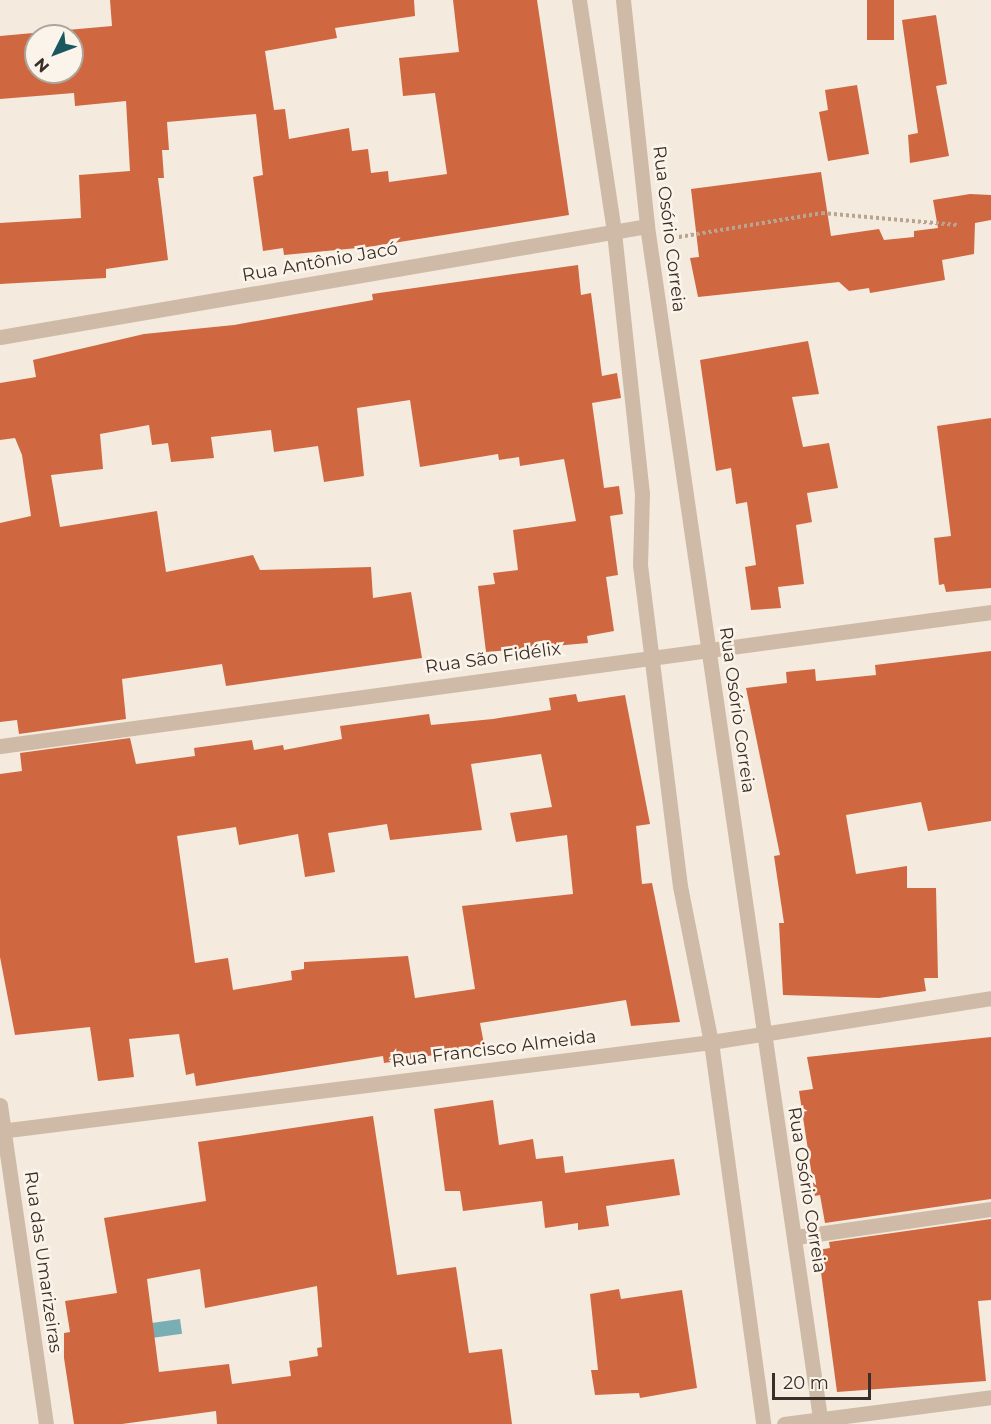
<!DOCTYPE html>
<html>
<head>
<meta charset="utf-8">
<style>
	body { margin:0 }
	#map { position:relative; width:991px; height:1424px; overflow:hidden; background:#f4eadd; font-family:Montserrat,sans-serif }
	div>[style] { position:absolute }
	[style*='--x'] { left:calc(var(--x)*1px); top:calc(var(--y)*1px); width:calc(var(--w)*1px); rotate:calc(var(--a)*1deg) }
	.water>* { inset:0; background:#79afb4; transform-origin:0 0 }
	.building>* { inset:0; background:#cf6840; transform-origin:0 0 }
	.path>* { height:4px; margin-top:-2px; transform-origin:0; background:repeating-linear-gradient(90deg,#baa491 0 3px,transparent 0 6px) }
	.minor>* { height:15px; margin:-7.5px; padding:0 7.5px; transform-origin:7.5px; border-radius:7.5px; background:#cebaa7 }
	span { translate:-50% -50%; white-space:nowrap; text-align:center; line-height:1.15; -webkit-text-stroke:5px #fbf4ea; paint-order:stroke }
	.street-label { font-size:18px; color:#3a2e28 }
	.north { position:absolute; left:24px; top:24px; width:60px; height:60px; box-sizing:border-box; background:#fbf4ea; border:2px solid #aea59c; border-radius:50%; rotate:228deg; font-size:16px; font-weight:700; line-height:24px; text-align:center; color:#3a2e28 }
	.north::after { content:''; display:block; margin:auto; width:21px; height:27px; background:#1a585f; clip-path:polygon(50% 0,100% 100%,50% 72%,0 100%) }
	.scale { position:absolute; left:772px; top:1373px; width:99px; height:27px; box-sizing:border-box; border:3px solid #3a2e28; border-top:0; padding-left:8px; font-size:18px; line-height:21px; white-space:nowrap; color:#3a2e28; -webkit-text-stroke:4px #fbf4ea; paint-order:stroke }
</style>
</head>
<body>
<div id="map">
	<div class="water">
		<i style="left:180px;top:1319px;width:15px;height:36px;rotate:82deg"></i>
	</div>
	<div class="building">
		<i style="clip-path:polygon(evenodd,110px 0,414px 0,415px 16px,335px 28px,337px 38px,265px 51px,274px 110px,285px 109px,289px 139px,349px 128px,352px 151px,368px 149px,371px 173px,388px 171px,389px 182px,447px 174px,435px 93px,403px 96px,399px 58px,459px 52px,453px 0,537px 0,569px 215px,368px 247px,284px 255px,283px 248px,263px 251px,253px 177px,263px 175px,256px 114px,167px 122px,169px 150px,162px 150px,164px 178px,158px 178px,168px 260px,106px 269px,106px 278px,0 284px,0 223px,81px 218px,79px 175px,130px 171px,126px 101px,75px 106px,74px 93px,0 99px,0 36px,112px 26px,110px 0,36px 36px,72px 36px,72px 72px,36px 72px,36px 36px)"></i>
		<i style="left:867px;top:0;width:27px;height:40px"></i>
		<i style="clip-path:polygon(936px 15px,947px 84px,936px 86px,949px 156px,910px 163px,908px 135px,918px 133px,902px 20px)"></i>
		<i style="clip-path:polygon(857px 85px,869px 154px,828px 161px,819px 112px,828px 110px,825px 90px)"></i>
		<i style="clip-path:polygon(821px 172px,831px 236px,879px 229px,884px 240px,914px 237px,914px 231px,938px 228px,933px 200px,970px 194px,991px 195px,991px 220px,975px 223px,974px 254px,942px 260px,945px 280px,870px 293px,869px 288px,849px 291px,839px 282px,698px 297px,690px 258px,699px 257px,691px 189px)"></i>
		<i style="clip-path:polygon(578px 265px,581px 295px,591px 293px,602px 376px,617px 373px,621px 398px,592px 403px,604px 488px,619px 486px,623px 514px,610px 516px,618px 575px,606px 577px,614px 631px,587px 636px,588px 643px,486px 652px,478px 586px,495px 584px,493px 573px,518px 570px,513px 530px,576px 521px,564px 459px,520px 466px,519px 457px,499px 460px,498px 454px,420px 467px,410px 400px,357px 408px,364px 476px,324px 482px,318px 446px,274px 452px,271px 430px,211px 437px,214px 458px,171px 462px,168px 443px,152px 445px,149px 425px,100px 434px,103px 469px,51px 475px,60px 527px,157px 511px,166px 572px,253px 555px,260px 570px,371px 567px,373px 598px,411px 592px,422px 658px,226px 686px,222px 664px,122px 679px,126px 719px,19px 734px,17px 720px,0 722px,0 523px,31px 516px,22px 455px,15px 438px,0 440px,0 383px,36px 377px,33px 360px,144px 334px,234px 325px,373px 300px,372px 294px)"></i>
		<i style="clip-path:polygon(808px 341px,819px 394px,792px 397px,803px 447px,829px 443px,838px 488px,807px 493px,812px 522px,796px 525px,804px 584px,778px 587px,781px 608px,751px 610px,745px 567px,756px 565px,747px 502px,736px 504px,731px 468px,716px 471px,700px 360px)"></i>
		<i style="clip-path:polygon(991px 418px,991px 588px,946px 592px,944px 584px,939px 585px,934px 538px,951px 536px,937px 426px)"></i>
		<i style="clip-path:polygon(991px 651px,991px 821px,928px 831px,921px 802px,846px 815px,856px 874px,907px 866px,907px 888px,936px 888px,938px 978px,924px 978px,926px 991px,879px 998px,783px 995px,779px 923px,784px 923px,774px 856px,780px 855px,746px 688px,787px 683px,786px 672px,815px 669px,816px 681px,876px 675px,875px 665px)"></i>
		<i style="clip-path:polygon(evenodd,576px 694px,578px 702px,625px 695px,650px 824px,636px 826px,642px 884px,652px 883px,680px 1022px,631px 1026px,626px 1000px,480px 1023px,484px 1044px,424px 1057px,384px 1063px,383px 1056px,196px 1086px,194px 1073px,186px 1075px,179px 1034px,129px 1039px,134px 1077px,98px 1081px,90px 1027px,15px 1035px,0 957px,0 774px,22px 771px,20px 753px,130px 738px,136px 764px,195px 756px,194px 748px,252px 740px,254px 750px,283px 745px,284px 750px,342px 739px,340px 726px,429px 714px,431px 725px,493px 719px,551px 710px,549px 698px,576px 694px,541px 754px,552px 807px,510px 813px,516px 842px,567px 835px,573px 894px,462px 906px,475px 989px,415px 998px,408px 956px,304px 962px,304px 969px,291px 971px,292px 980px,233px 990px,228px 958px,195px 963px,177px 836px,236px 827px,239px 845px,298px 834px,305px 877px,335px 872px,328px 833px,387px 824px,390px 840px,482px 830px,471px 764px,541px 754px)"></i>
		<i style="clip-path:polygon(991px 1037px,991px 1199px,825px 1223px,820px 1195px,815px 1196px,799px 1091px,813px 1089px,807px 1057px)"></i>
		<i style="clip-path:polygon(493px 1100px,499px 1145px,533px 1139px,536px 1159px,563px 1156px,565px 1173px,674px 1159px,680px 1195px,606px 1206px,609px 1226px,578px 1230px,578px 1223px,545px 1228px,542px 1201px,463px 1211px,460px 1191px,445px 1191px,434px 1109px)"></i>
		<i style="clip-path:polygon(evenodd,373px 1116px,397px 1275px,456px 1267px,469px 1353px,502px 1349px,512px 1424px,217px 1424px,216px 1411px,122px 1424px,74px 1424px,64px 1358px,64px 1333px,70px 1332px,65px 1301px,117px 1293px,104px 1218px,206px 1201px,198px 1142px,373px 1116px,200px 1269px,205px 1308px,317px 1286px,322px 1347px,317px 1348px,318px 1356px,289px 1361px,291px 1376px,232px 1384px,229px 1364px,159px 1372px,147px 1279px,200px 1269px)"></i>
		<i style="clip-path:polygon(991px 1219px,991px 1300px,978px 1301px,986px 1381px,837px 1392px,818px 1250px,830px 1248px,829px 1242px)"></i>
		<i style="clip-path:polygon(619px 1289px,621px 1299px,682px 1290px,697px 1388px,640px 1398px,639px 1393px,595px 1395px,591px 1370px,598px 1370px,590px 1294px)"></i>
	</div>
	<div class="path">
		<i style="--x:673;--y:238;--w:151;--a:-9.5"></i>
		<i style="--x:822;--y:213;--w:136;--a:5.1"></i>
	</div>
	<div class="minor">
		<i style="--x:579;--y:0;--w:235;--a:81.4"></i>
		<i style="--x:614;--y:232;--w:263;--a:83.9"></i>
		<i style="--x:642;--y:494;--w:71;--a:91.6"></i>
		<i style="--x:640;--y:565;--w:323;--a:82.9"></i>
		<i style="--x:680;--y:886;--w:159;--a:78.8"></i>
		<i style="--x:711;--y:1042;--w:386;--a:82.2"></i>
		<i style="--x:623;--y:0;--w:227;--a:83.9"></i>
		<i style="--x:647;--y:226;--w:1211;--a:81.74"></i>
		<i style="--x:0;--y:337;--w:656;--a:-9.73"></i>
		<i style="--x:0;--y:746;--w:1000;--a:-7.7"></i>
		<i style="--x:0;--y:1105;--w:322;--a:81.8"></i>
		<i style="--x:0;--y:1131;--w:717;--a:-7.13"></i>
		<i style="--x:711;--y:1042;--w:283;--a:-8.9"></i>
		<i style="--x:796;--y:1237;--w:197;--a:-8.2"></i>
		<i style="--x:784;--y:1424;--w:209;--a:-7.4"></i>
	</div>
	<div class="street-label">
		<span style="left:669px;top:229px;rotate:83deg">Rua Osório Correia</span>
		<span style="left:320px;top:262px;rotate:-10deg">Rua Antônio Jacó</span>
		<span style="left:493px;top:658px;rotate:-8deg">Rua São Fidélix</span>
		<span style="left:737px;top:710px;rotate:82deg">Rua Osório Correia</span>
		<span style="left:494px;top:1049px;rotate:-7deg">Rua Francisco Almeida</span>
		<span style="left:807px;top:1190px;rotate:81deg">Rua Osório Correia</span>
		<span style="left:43px;top:1262px;rotate:82deg">Rua das Umarizeiras</span>
	</div>
	<div class="north">N</div>
	<div class="scale">20 m</div>
</div>
</body>
</html>
